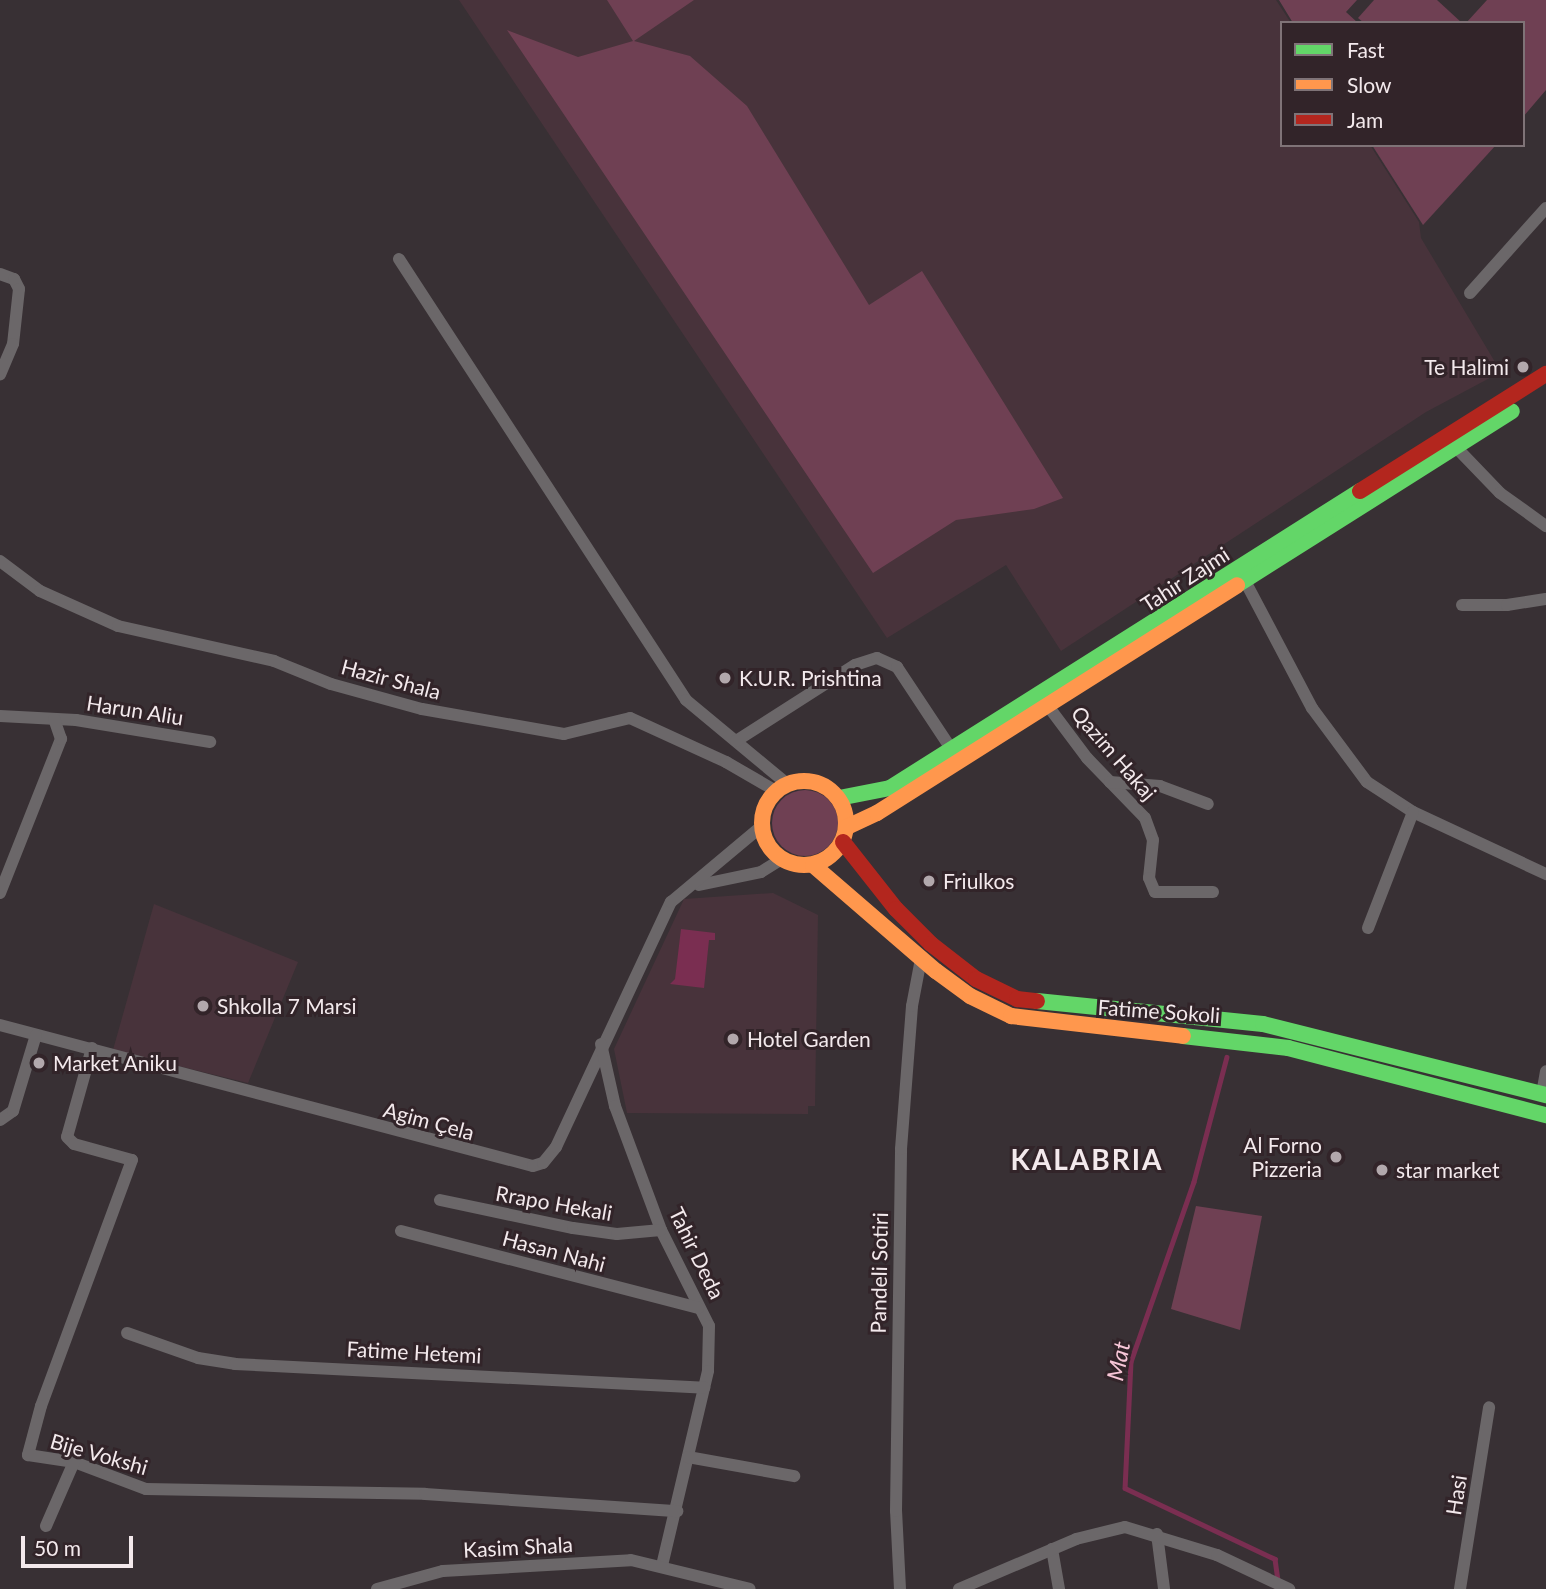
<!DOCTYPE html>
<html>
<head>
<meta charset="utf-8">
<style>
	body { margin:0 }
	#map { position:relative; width:1546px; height:1589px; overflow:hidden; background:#383034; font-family:Lato,sans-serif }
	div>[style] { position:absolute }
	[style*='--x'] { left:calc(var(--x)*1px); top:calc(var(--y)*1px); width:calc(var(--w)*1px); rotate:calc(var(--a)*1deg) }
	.built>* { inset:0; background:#48333b }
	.green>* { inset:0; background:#6f4053 }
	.round { border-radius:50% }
	.water>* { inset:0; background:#7a2e51 }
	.stream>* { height:4.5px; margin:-2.25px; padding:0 2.25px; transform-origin:2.25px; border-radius:2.25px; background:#7a2e51 }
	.street>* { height:12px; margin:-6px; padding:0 6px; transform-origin:6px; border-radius:6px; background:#6b6769 }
	.fast>* { height:16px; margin:-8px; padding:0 8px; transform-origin:8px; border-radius:8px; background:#63d668 }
	.slow>* { height:16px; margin:-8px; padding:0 8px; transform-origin:8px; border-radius:8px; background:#ff974d }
	.slow>.ring { margin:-8px; padding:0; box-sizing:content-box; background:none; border:16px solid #ff974d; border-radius:50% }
	.jam>* { height:16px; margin:-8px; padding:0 8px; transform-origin:8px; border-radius:8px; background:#b3261e }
	.dots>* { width:19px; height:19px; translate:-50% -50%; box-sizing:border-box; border:4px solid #322429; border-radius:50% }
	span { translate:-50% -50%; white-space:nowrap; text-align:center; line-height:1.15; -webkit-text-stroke:6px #322429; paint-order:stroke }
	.poi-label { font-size:21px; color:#f3e9ec }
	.right { translate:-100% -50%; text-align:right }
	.left { translate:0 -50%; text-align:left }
	.street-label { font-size:21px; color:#f3e9ec }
	.water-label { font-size:23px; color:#f8c7d8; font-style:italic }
	.district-label { font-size:28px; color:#f3e9ec; font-weight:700; letter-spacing:2px }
	.legend { position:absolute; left:1280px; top:21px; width:245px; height:126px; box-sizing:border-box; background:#322429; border:2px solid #7f7377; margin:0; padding:9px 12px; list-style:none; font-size:21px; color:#f3e9ec }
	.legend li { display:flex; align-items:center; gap:14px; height:35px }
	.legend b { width:35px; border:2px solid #7f7377 }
	.scale { position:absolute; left:21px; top:1536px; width:112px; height:32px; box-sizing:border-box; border:4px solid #f3e9ec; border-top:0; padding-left:9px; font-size:21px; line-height:24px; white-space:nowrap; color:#f3e9ec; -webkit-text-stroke:5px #322429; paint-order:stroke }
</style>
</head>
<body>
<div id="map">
	<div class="built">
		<i style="clip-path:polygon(459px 0,1276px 0,1291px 23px,1282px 23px,1282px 145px,1370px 145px,1419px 222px,1421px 238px,1501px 372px,1426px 412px,1061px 651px,1006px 565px,887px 638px)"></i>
		<i style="clip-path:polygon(773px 893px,818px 915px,815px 1106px,808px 1106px,808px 1114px,627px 1113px,614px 1049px,684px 899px)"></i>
		<i style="clip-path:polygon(154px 904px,298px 962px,248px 1083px,113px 1050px)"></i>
	</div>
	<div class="green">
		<i style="clip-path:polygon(607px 0,694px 0,634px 41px,690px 56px,747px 106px,869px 305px,922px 271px,1063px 498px,1034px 509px,956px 520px,873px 573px,507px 30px,578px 57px,633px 41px)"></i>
		<i style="clip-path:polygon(1279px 0,1357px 0,1346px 12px,1358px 23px,1293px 23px)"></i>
		<i style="clip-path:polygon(1374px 0,1437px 0,1462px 23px,1364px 23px,1358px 18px)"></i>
		<i style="clip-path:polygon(1487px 0,1546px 0,1546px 90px,1523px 117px,1523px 23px,1466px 23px)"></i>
		<i style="clip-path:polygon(1372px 145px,1496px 145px,1423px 225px)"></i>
		<i class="round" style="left:772px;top:790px;width:66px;height:66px"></i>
		<i style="clip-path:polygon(1196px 1206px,1262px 1216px,1240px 1330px,1171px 1309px)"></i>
	</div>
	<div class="water">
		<i style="clip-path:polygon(681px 929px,715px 933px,715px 940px,709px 940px,704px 988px,670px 984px,675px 979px)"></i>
	</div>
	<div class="stream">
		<i style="--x:1227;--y:1057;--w:129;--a:104.8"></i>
		<i style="--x:1194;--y:1182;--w:191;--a:109.3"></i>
		<i style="--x:1131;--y:1362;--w:126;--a:92.7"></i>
		<i style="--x:1125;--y:1488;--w:166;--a:25.3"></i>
		<i style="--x:1275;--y:1559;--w:22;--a:82"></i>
	</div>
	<div class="street">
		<i style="--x:399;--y:259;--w:526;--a:56.94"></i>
		<i style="--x:686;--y:700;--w:131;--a:39.7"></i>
		<i style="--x:0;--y:274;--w:15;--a:20"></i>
		<i style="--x:14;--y:279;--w:11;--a:63"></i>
		<i style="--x:19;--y:289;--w:55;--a:96.2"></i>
		<i style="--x:13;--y:344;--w:33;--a:113"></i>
		<i style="--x:1470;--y:293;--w:114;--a:-48.2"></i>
		<i style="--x:1450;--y:441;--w:72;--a:46.1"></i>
		<i style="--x:1500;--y:493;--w:57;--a:35.7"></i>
		<i style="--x:0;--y:561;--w:50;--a:36.9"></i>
		<i style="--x:40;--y:591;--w:85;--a:24.2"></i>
		<i style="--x:118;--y:626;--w:160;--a:12.6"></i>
		<i style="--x:274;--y:661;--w:61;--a:22"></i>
		<i style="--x:331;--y:684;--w:94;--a:15.4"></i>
		<i style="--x:422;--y:709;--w:144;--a:10"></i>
		<i style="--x:564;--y:734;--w:68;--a:-13.6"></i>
		<i style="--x:630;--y:718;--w:106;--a:24.6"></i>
		<i style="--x:726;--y:762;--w:58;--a:30.1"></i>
		<i style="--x:1245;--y:581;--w:144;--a:62.2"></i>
		<i style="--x:1312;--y:708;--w:92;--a:53.4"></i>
		<i style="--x:1367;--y:782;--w:55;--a:33.1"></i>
		<i style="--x:1413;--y:812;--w:147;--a:25"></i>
		<i style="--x:1462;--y:605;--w:45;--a:0"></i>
		<i style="--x:1507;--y:605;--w:39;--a:-9"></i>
		<i style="--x:1048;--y:706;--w:65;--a:53.1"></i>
		<i style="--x:1087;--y:758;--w:83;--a:46"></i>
		<i style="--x:1145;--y:818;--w:23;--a:70"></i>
		<i style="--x:1153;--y:840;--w:38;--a:96"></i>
		<i style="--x:1149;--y:878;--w:15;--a:67"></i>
		<i style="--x:1155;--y:892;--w:58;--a:0"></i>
		<i style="--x:0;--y:716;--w:76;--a:3"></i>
		<i style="--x:76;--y:720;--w:136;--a:9.3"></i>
		<i style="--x:736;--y:741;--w:141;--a:-32.6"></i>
		<i style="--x:855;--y:665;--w:23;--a:-18"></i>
		<i style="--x:877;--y:658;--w:22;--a:24"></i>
		<i style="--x:897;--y:667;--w:100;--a:56.5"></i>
		<i style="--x:1110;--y:782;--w:50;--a:4.6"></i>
		<i style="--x:1160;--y:786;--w:51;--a:20.6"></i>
		<i style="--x:699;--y:885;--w:63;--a:-11.8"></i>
		<i style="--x:761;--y:872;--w:25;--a:-32"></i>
		<i style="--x:0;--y:893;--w:166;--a:-68.4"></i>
		<i style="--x:61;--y:739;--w:21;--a:-109"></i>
		<i style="--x:1368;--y:928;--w:124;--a:-68.8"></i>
		<i style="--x:0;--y:1025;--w:551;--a:14.82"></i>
		<i style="--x:533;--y:1166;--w:10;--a:-17"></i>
		<i style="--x:543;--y:1163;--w:21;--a:-51"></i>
		<i style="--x:556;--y:1147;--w:271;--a:-64.9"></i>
		<i style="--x:671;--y:902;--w:119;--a:-39.9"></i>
		<i style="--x:601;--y:1044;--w:64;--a:77.3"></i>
		<i style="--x:615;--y:1106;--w:132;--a:69.6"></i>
		<i style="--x:661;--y:1230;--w:107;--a:63.4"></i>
		<i style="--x:709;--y:1326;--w:45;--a:91.3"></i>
		<i style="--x:708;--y:1371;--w:200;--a:103.3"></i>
		<i style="--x:92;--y:1048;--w:92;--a:105.7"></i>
		<i style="--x:67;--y:1137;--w:10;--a:45"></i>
		<i style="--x:74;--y:1144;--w:60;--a:15.4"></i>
		<i style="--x:132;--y:1160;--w:262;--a:110.3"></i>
		<i style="--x:41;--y:1406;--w:51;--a:104.9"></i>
		<i style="--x:28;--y:1455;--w:47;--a:8.7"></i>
		<i style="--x:74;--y:1462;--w:77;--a:20.6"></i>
		<i style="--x:146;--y:1489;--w:279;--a:1"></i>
		<i style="--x:425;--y:1494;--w:253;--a:3.9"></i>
		<i style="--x:1542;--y:1094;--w:23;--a:-80"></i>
		<i style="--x:0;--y:1120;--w:16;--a:-35"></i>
		<i style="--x:13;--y:1111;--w:79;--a:-73.2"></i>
		<i style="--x:440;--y:1200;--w:136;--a:11.9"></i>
		<i style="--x:573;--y:1228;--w:44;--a:7.8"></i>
		<i style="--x:617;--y:1234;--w:44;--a:-5.2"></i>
		<i style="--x:401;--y:1231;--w:307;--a:14.5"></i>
		<i style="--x:127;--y:1333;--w:75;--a:19.4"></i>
		<i style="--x:198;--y:1358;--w:37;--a:9"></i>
		<i style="--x:235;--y:1364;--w:470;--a:2.9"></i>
		<i style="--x:688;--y:1457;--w:108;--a:10.2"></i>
		<i style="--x:46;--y:1526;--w:70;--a:-66.4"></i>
		<i style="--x:1157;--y:1534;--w:55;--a:82.7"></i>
		<i style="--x:1052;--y:1549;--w:41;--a:80.1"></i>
		<i style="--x:377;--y:1589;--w:68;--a:-15.3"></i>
		<i style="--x:443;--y:1571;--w:188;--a:-3.3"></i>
		<i style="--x:631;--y:1560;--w:122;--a:13.7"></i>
		<i style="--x:900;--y:1589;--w:78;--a:-92.9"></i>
		<i style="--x:896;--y:1511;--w:362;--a:-89.2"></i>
		<i style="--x:901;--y:1149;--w:143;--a:-85.6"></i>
		<i style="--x:912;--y:1006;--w:48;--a:-79.2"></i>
		<i style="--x:959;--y:1589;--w:127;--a:-23.1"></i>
		<i style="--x:1076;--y:1539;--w:50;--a:-13.8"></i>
		<i style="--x:1125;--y:1527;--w:96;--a:16.9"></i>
		<i style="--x:1217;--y:1555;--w:80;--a:25.3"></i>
		<i style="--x:1460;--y:1589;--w:184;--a:-80.9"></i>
	</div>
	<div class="fast">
		<i style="--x:1237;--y:585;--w:325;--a:-32.3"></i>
		<i style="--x:839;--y:798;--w:52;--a:-11.1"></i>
		<i style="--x:890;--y:788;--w:556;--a:-32.29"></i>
		<i style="--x:1037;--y:1001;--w:227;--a:5.8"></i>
		<i style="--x:1263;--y:1024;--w:292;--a:14.1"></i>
		<i style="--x:1183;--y:1036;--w:106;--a:6.5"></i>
		<i style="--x:1288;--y:1048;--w:267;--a:14.6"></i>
	</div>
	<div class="slow">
		<i class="ring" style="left:762px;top:781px;width:68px;height:68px"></i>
		<i style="--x:847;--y:827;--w:33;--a:-25"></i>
		<i style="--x:877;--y:813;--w:426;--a:-32.3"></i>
		<i style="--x:813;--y:865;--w:162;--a:40.8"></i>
		<i style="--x:936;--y:971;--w:42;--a:36.3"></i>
		<i style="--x:970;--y:996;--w:46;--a:26"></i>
		<i style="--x:1011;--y:1016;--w:173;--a:6.6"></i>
	</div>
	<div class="jam">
		<i style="--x:1360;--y:491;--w:220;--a:-32.2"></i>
		<i style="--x:843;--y:842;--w:85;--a:51.7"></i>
		<i style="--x:896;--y:909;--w:49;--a:45"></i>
		<i style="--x:931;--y:944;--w:57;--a:37.9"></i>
		<i style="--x:976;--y:979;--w:46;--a:26"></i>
		<i style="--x:1017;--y:999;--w:20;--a:6"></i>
	</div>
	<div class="dots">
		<i style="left:1523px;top:367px;background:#b2a8ac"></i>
		<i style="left:725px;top:678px;background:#b2a8ac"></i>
		<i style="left:929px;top:881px;background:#b2a8ac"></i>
		<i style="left:203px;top:1006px;background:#b2a8ac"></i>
		<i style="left:733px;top:1039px;background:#b2a8ac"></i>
		<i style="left:39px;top:1063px;background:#b2a8ac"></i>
		<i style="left:1336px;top:1157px;background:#b2a8ac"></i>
		<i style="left:1382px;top:1170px;background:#b2a8ac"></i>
	</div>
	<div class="poi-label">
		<span class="right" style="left:1509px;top:367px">Te Halimi</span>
		<span class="left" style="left:739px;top:678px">K.U.R. Prishtina</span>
		<span class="left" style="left:943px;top:881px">Friulkos</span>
		<span class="left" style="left:217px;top:1006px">Shkolla 7 Marsi</span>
		<span class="left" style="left:747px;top:1039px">Hotel Garden</span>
		<span class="left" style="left:53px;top:1063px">Market Aniku</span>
		<span class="right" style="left:1322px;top:1157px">Al Forno<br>Pizzeria</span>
		<span class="left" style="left:1396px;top:1170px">star market</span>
	</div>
	<div class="street-label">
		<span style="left:1185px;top:579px;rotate:-33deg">Tahir Zajmi</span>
		<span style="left:391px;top:679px;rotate:15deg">Hazir Shala</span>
		<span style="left:135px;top:710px;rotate:9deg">Harun Aliu</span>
		<span style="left:1114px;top:753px;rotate:49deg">Qazim Hakaj</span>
		<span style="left:1159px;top:1011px;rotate:4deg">Fatime Sokoli</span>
		<span style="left:429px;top:1121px;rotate:15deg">Agim Çela</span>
		<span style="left:554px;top:1203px;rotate:10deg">Rrapo Hekali</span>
		<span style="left:554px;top:1251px;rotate:15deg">Hasan Nahi</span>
		<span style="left:697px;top:1253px;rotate:64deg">Tahir Deda</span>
		<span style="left:879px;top:1273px;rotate:-89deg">Pandeli Sotiri</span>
		<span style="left:414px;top:1352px;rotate:3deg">Fatime Hetemi</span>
		<span style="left:99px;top:1454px;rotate:16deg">Bije Vokshi</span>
		<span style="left:1456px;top:1495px;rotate:-81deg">Hasi</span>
		<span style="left:518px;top:1547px;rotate:-3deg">Kasim Shala</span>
	</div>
	<div class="water-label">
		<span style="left:1118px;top:1361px;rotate:-79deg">Mat</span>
	</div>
	<div class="district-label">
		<span style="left:1087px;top:1159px">KALABRIA</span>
	</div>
	<ul class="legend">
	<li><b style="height:9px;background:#63d668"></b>Fast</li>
	<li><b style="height:9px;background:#ff974d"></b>Slow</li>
	<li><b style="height:9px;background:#b3261e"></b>Jam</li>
	</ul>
	<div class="scale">50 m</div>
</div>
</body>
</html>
